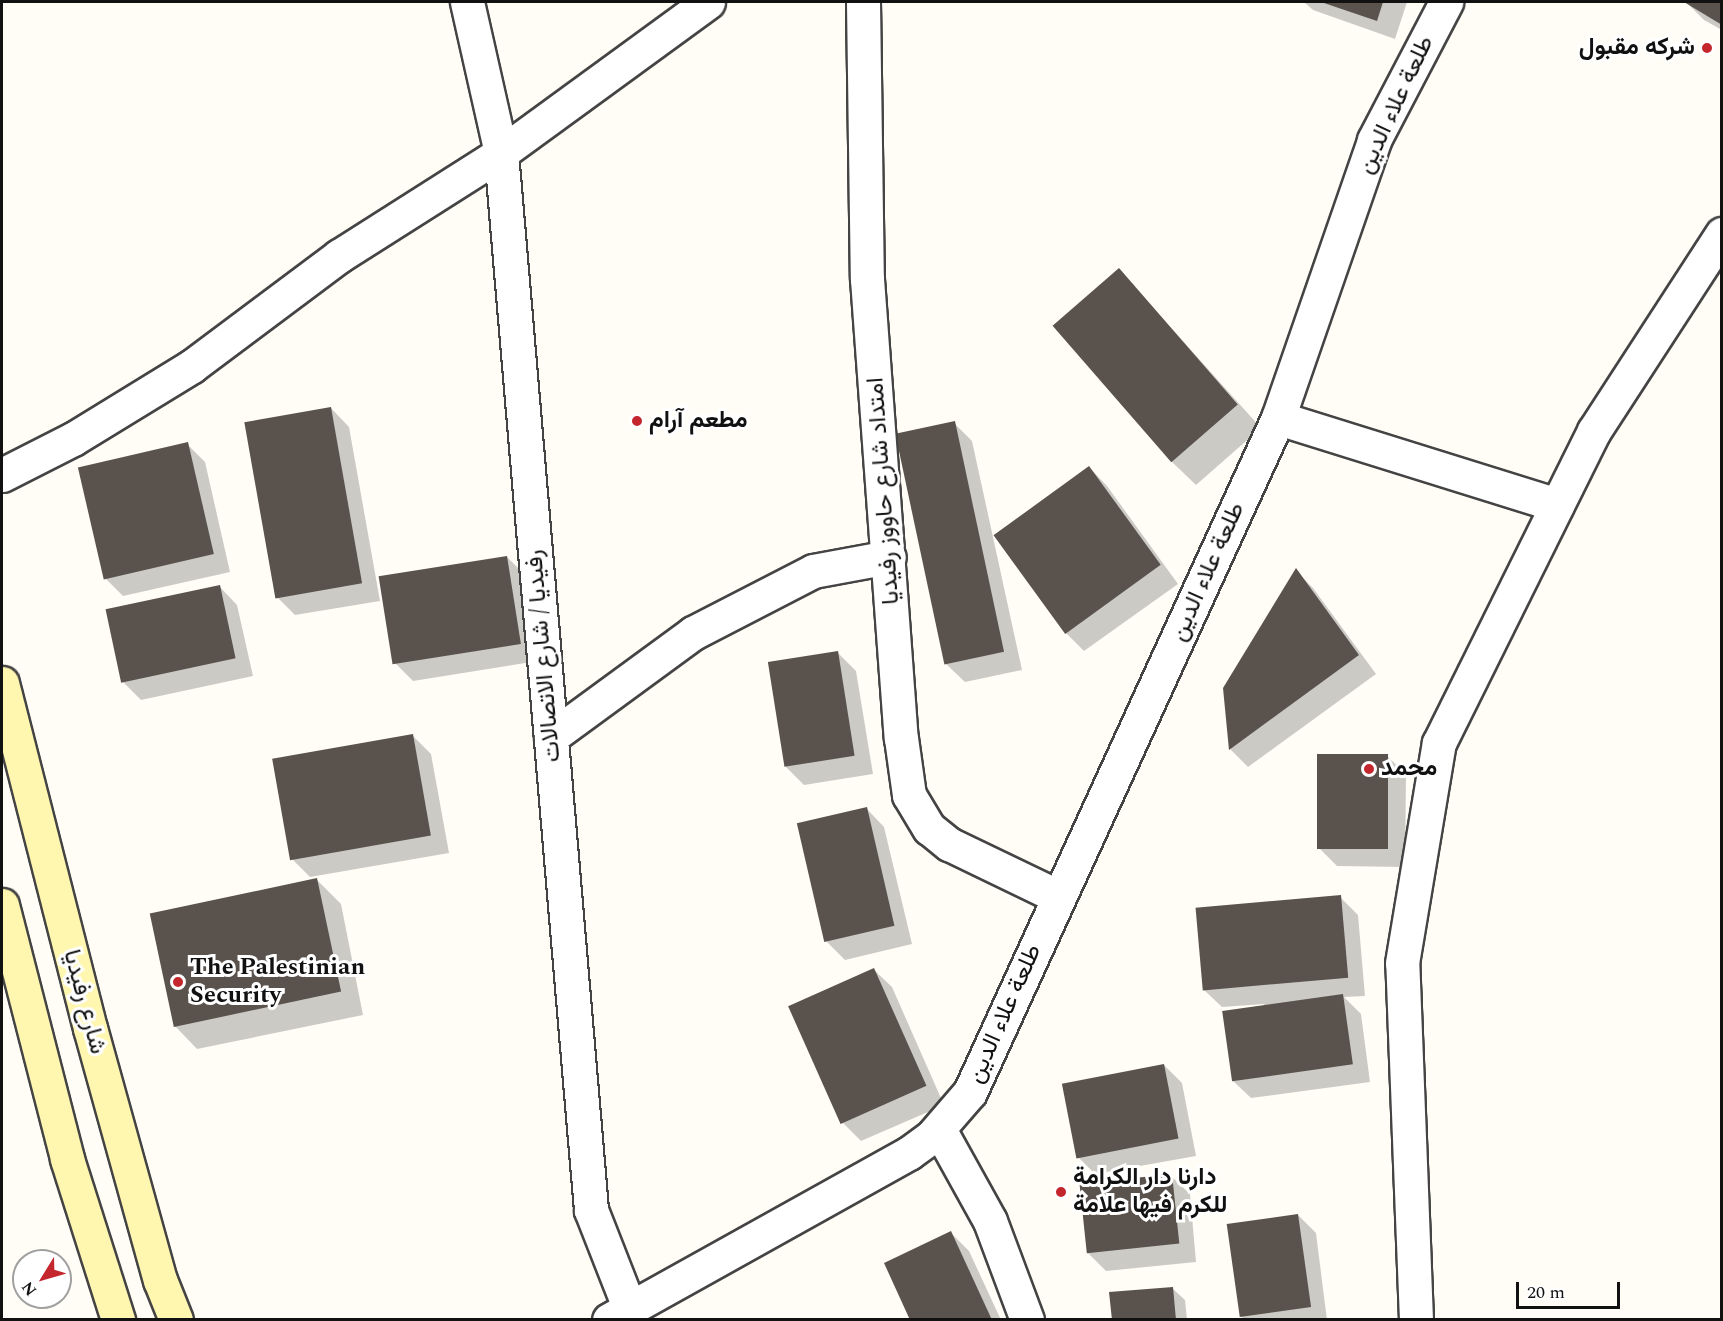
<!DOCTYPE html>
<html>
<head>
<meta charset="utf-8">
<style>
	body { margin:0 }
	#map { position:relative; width:1723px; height:1321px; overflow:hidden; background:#fffdf5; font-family:Spectral,Vazirmatn,serif }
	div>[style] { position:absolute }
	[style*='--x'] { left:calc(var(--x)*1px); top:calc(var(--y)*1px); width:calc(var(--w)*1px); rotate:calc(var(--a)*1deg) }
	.shadow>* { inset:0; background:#0003 }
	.building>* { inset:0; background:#5a524d; transform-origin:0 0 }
	.roads { filter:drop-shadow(2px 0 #444) drop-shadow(-2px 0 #444) drop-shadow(0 2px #444) drop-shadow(0 -2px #444) }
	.minor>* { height:33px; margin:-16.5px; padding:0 16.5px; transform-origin:16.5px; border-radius:16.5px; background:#fff }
	.secondary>* { height:33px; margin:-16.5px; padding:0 16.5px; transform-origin:16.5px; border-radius:16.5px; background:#fff6b0 }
	.dots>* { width:16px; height:16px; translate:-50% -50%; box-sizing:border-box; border:3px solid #fff; border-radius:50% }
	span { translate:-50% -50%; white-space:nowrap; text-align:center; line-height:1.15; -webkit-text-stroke:6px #fff; paint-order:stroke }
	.poi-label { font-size:24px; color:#111; font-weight:700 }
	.right { translate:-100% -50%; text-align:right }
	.left { translate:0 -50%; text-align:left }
	.street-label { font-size:24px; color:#111 }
	.frame { position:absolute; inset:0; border:3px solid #111; pointer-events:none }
	.north { position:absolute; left:12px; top:1249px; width:60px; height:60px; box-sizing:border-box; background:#fff; border:2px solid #a0a0a0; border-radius:50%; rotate:233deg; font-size:16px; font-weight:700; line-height:24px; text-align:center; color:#111 }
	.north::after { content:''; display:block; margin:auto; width:21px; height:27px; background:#c4262e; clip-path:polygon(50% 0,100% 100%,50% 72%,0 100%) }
	.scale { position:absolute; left:1516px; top:1282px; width:104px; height:27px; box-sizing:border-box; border:3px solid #111; border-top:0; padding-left:8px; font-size:18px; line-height:21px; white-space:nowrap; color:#111; -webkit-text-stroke:4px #fff; paint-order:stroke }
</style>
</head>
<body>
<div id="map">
	<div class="shadow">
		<i style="clip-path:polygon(1304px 2px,1407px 2px,1395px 39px,1313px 10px)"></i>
		<i style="clip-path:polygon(1686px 2px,1722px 2px,1722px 30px,1704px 20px)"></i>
		<i style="clip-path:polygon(1119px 270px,1261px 428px,1196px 485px,1172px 462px)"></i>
		<i style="clip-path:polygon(331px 408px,349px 427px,380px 601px,295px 615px,277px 597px)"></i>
		<i style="clip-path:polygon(954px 423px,972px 441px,1022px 670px,965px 682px,946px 664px)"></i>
		<i style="clip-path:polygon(187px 444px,205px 462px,230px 572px,123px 596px,105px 578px)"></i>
		<i style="clip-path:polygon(1089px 467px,1107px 486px,1178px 584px,1084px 651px,1066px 633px,995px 535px)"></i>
		<i style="clip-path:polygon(507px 557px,525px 575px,538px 661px,413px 681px,394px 662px)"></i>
		<i style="clip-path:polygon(1296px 571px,1313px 588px,1376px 674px,1248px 767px,1231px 750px,1225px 688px)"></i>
		<i style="clip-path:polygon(219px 586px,237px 605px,253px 676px,141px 700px,123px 682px)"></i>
		<i style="clip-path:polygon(838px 653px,856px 671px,873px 774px,804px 785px,786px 767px)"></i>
		<i style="clip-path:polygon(413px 736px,431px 754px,449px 853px,310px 877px,291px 858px)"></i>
		<i style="clip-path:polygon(1387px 756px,1406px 774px,1405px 867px,1337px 866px,1319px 848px)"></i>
		<i style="clip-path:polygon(866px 808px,884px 827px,912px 944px,845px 960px,827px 942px)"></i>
		<i style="clip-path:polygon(317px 880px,341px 904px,363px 1015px,197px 1049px,174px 1025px)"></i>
		<i style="clip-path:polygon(1340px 897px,1358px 915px,1365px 996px,1344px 997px,1361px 1014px,1370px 1082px,1251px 1098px,1232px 1080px,1264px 1004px,1222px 1007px,1203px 989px)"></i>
		<i style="clip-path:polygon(873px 969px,892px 987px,944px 1105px,861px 1141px,843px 1123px)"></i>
		<i style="clip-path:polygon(1164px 1065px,1182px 1083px,1196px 1156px,1095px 1174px,1077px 1156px)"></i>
		<i style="clip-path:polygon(1171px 1176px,1190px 1194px,1196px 1262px,1106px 1271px,1088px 1253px)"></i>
		<i style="clip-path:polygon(1298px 1215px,1316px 1233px,1327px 1320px,1245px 1320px,1241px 1316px)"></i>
		<i style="clip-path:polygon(951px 1233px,969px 1251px,1001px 1320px,912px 1320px)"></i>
		<i style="clip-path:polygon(1172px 1288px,1185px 1300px,1187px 1320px,1113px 1320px)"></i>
	</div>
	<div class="building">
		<i style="clip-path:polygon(1321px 2px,1383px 2px,1377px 21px)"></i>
		<i style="clip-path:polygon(1684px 2px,1722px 2px,1722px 25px)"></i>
		<i style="left:1119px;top:268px;width:181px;height:88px;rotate:49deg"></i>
		<i style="left:331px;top:407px;width:179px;height:88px;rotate:80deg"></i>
		<i style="left:955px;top:421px;width:236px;height:61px;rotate:78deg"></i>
		<i style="left:188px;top:442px;width:115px;height:113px;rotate:77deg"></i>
		<i style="left:1089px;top:466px;width:122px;height:118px;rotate:54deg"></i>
		<i style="left:507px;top:556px;width:89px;height:130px;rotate:81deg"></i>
		<i style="clip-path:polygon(1296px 568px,1359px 655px,1229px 750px,1223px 688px)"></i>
		<i style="left:220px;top:585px;width:75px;height:117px;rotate:78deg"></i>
		<i style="left:838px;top:651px;width:106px;height:71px;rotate:81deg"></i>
		<i style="left:413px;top:734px;width:103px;height:143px;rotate:80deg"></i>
		<i style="left:1317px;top:754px;width:71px;height:95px"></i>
		<i style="left:867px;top:807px;width:122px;height:72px;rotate:77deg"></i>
		<i style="left:317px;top:878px;width:116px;height:171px;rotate:78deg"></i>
		<i style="left:1341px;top:895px;width:83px;height:146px;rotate:85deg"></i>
		<i style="left:874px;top:968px;width:129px;height:94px;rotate:66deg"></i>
		<i style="left:1343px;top:994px;width:71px;height:122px;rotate:82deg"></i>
		<i style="left:1164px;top:1064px;width:76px;height:104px;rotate:79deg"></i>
		<i style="left:1172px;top:1174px;width:70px;height:93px;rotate:84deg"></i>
		<i style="left:1298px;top:1214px;width:94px;height:72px;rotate:82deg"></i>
		<i style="clip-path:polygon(951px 1231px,992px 1320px,910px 1320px,884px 1263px)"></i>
		<i style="clip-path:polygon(1173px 1287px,1176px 1320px,1112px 1320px,1109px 1292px)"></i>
	</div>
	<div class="roads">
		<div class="minor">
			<i style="--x:467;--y:2;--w:155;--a:77.3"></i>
			<i style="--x:501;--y:153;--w:1061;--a:85.13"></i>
			<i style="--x:591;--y:1210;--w:104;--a:68.6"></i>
			<i style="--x:863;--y:2;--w:277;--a:89.2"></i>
			<i style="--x:867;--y:279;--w:460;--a:85.8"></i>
			<i style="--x:901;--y:738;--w:58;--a:82"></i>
			<i style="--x:909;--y:795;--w:39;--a:59"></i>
			<i style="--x:929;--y:828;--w:26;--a:39"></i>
			<i style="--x:949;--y:844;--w:120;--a:25.7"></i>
			<i style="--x:1278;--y:418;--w:292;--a:17.3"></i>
			<i style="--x:2;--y:475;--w:80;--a:-26.9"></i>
			<i style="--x:73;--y:439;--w:140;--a:-31.5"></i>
			<i style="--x:192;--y:366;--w:184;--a:-36.8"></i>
			<i style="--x:339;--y:256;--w:192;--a:-32.4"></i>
			<i style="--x:501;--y:153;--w:256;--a:-36.1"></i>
			<i style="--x:551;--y:737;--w:176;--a:-36.2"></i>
			<i style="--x:693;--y:633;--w:135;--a:-27.3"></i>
			<i style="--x:813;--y:571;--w:77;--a:-10.4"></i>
			<i style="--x:939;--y:1129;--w:105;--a:61"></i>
			<i style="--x:990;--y:1221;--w:106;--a:69.5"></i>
			<i style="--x:609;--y:1320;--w:343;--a:-29.1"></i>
			<i style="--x:909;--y:1153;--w:29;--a:-36"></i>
			<i style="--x:932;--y:1136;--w:58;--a:-49.2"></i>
			<i style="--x:970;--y:1092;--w:741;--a:-65.44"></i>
			<i style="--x:1278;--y:418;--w:294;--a:-70.9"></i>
			<i style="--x:1374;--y:140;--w:156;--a:-62.4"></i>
			<i style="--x:1416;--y:1320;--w:357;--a:-92.2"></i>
			<i style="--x:1402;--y:963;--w:223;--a:-80.5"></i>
			<i style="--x:1439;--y:743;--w:348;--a:-63.6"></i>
			<i style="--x:1594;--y:431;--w:235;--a:-57"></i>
		</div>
		<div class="secondary">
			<i style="--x:2;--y:683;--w:356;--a:75.7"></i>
			<i style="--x:90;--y:1028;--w:262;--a:74.5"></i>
			<i style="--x:160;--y:1280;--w:43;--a:68.2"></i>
			<i style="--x:2;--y:905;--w:262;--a:75.6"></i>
			<i style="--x:67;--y:1159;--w:169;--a:72.4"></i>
		</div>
	</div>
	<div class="dots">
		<i style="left:1707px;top:48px;background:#c4262e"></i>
		<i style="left:637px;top:421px;background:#c4262e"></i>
		<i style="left:1369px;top:769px;background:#c4262e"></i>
		<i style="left:178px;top:982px;background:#c4262e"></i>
		<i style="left:1061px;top:1192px;background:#c4262e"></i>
	</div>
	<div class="poi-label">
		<span class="right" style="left:1695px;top:48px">شركه مقبول</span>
		<span class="left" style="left:649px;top:421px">مطعم آرام</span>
		<span class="left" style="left:1381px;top:769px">محمد</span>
		<span class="left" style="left:190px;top:982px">The Palestinian<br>Security</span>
		<span class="left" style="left:1073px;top:1192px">دارنا دار الكرامة<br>للكرم فيها علامة</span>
	</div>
	<div class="street-label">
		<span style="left:1396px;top:105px;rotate:-65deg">طلعة علاء الدين</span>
		<span style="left:884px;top:491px;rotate:-94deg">امتداد شارع حاووز رفيديا</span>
		<span style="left:1208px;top:572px;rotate:-66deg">طلعة علاء الدين</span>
		<span style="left:544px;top:656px;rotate:-95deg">رفيديا / شارع الاتصالات</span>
		<span style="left:84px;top:1002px;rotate:75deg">شارع رفيديا</span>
		<span style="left:1005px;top:1014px;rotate:-66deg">طلعة علاء الدين</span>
	</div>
	<div class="frame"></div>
	<div class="north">N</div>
	<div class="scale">20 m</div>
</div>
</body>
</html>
